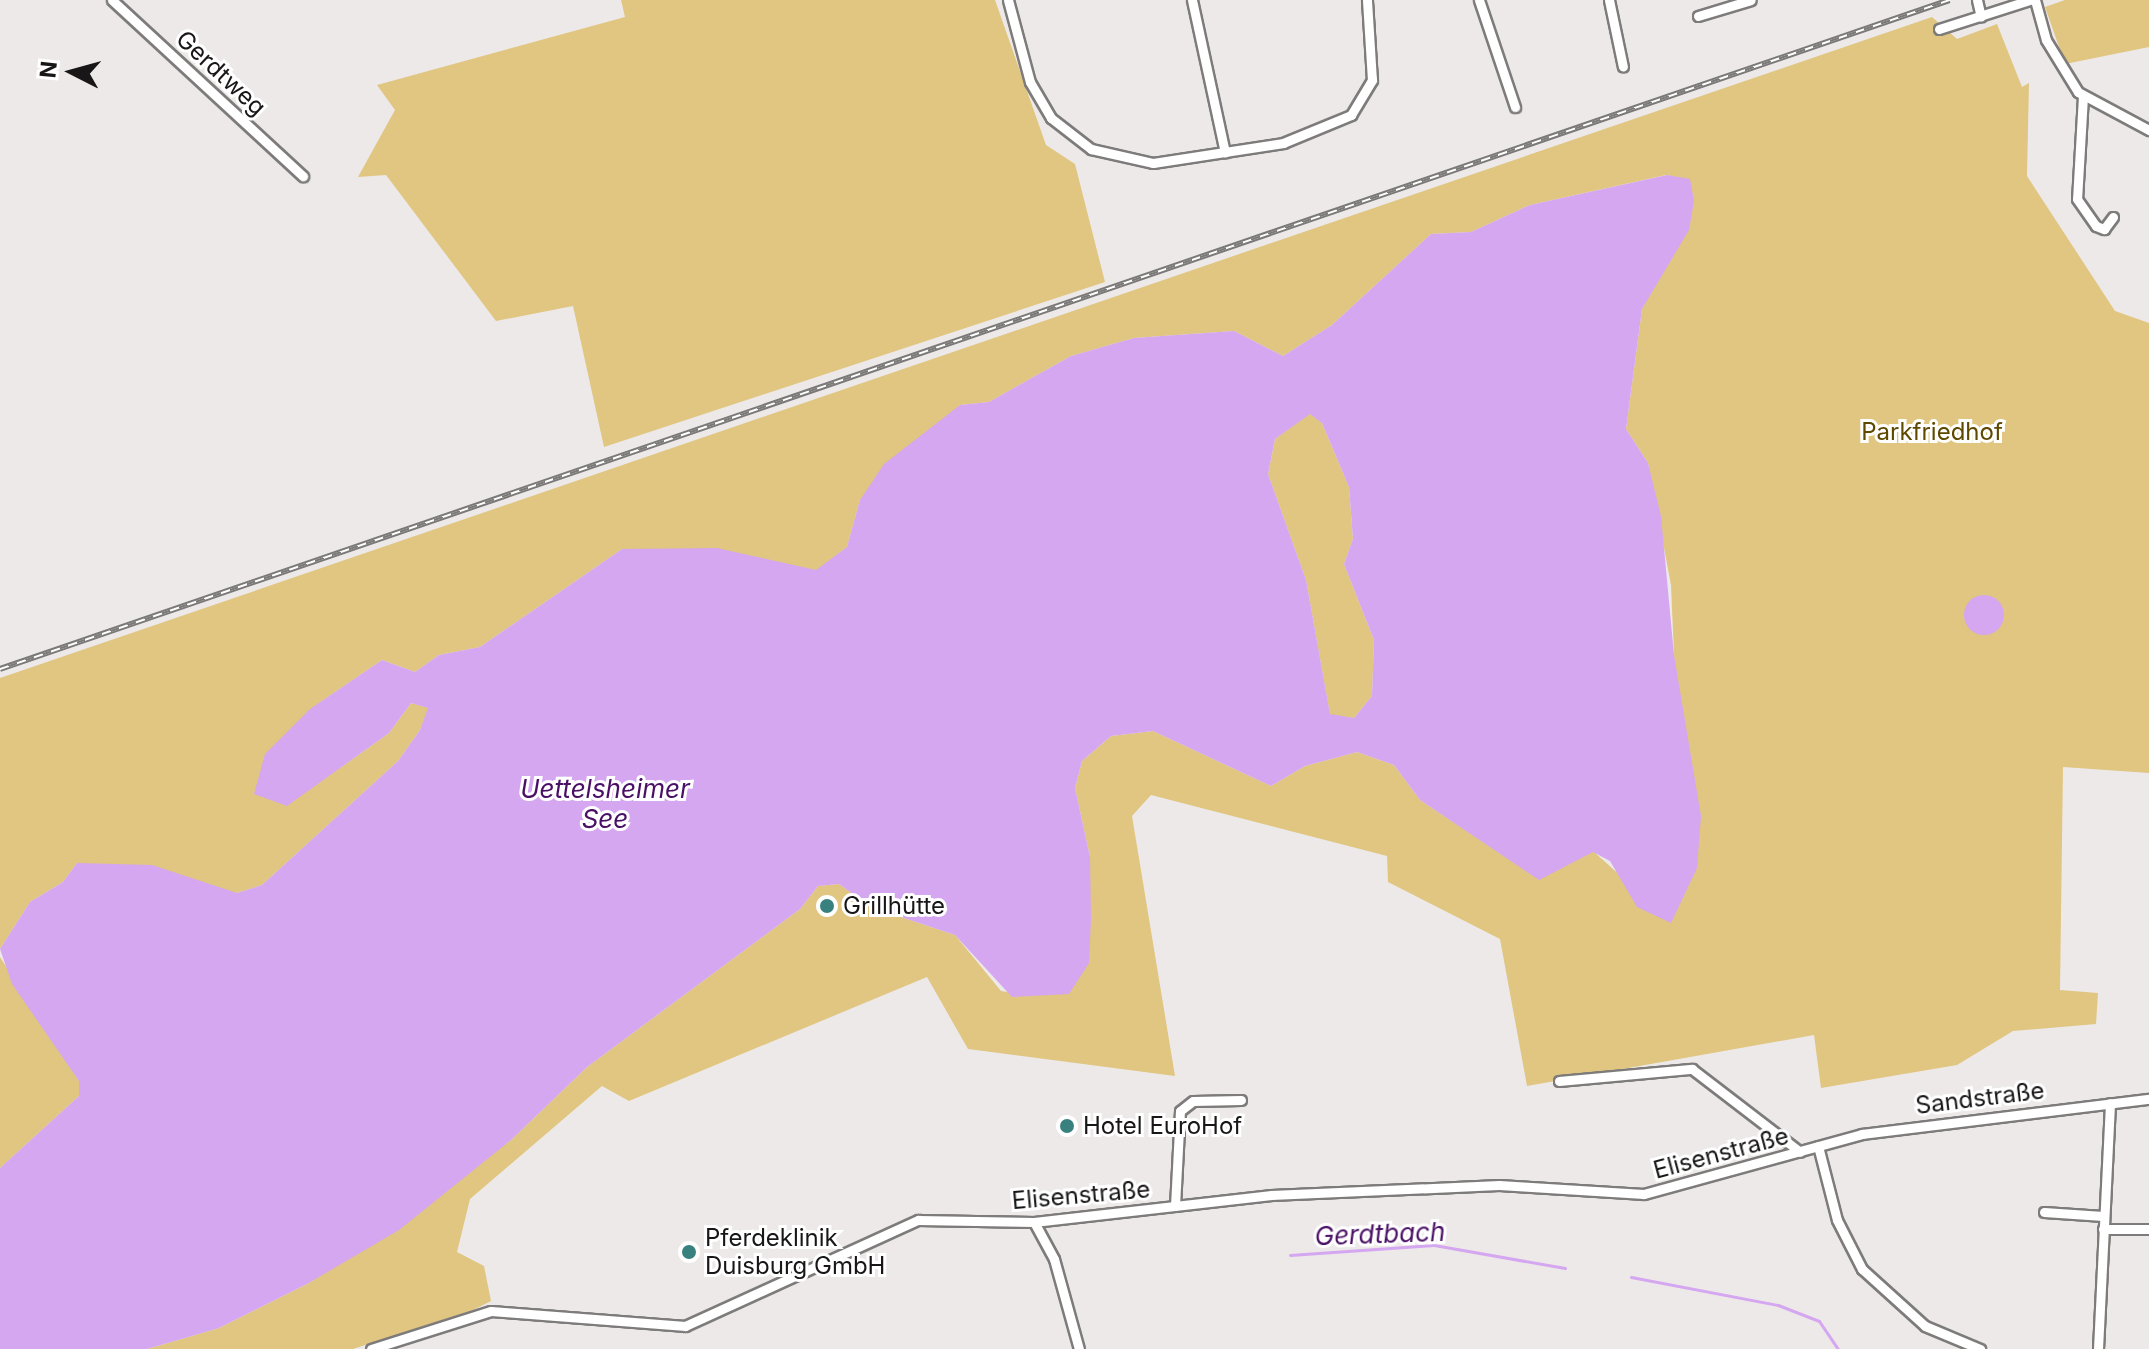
<!DOCTYPE html>
<html>
<head>
<meta charset="utf-8">
<style>
	body { margin:0 }
	#map { position:relative; width:2149px; height:1349px; overflow:hidden; background:#ede9e9; font-family:Inter,sans-serif }
	div>[style] { position:absolute }
	[style*='--x'] { left:calc(var(--x)*1px); top:calc(var(--y)*1px); width:calc(var(--w)*1px); rotate:calc(var(--a)*1deg) }
	.green>* { inset:0; background:#e0c681 }
	.water>* { inset:0; background:#d4a7f0 }
	.round { border-radius:50% }
	.stream>* { height:3px; margin:-1.5px; padding:0 1.5px; transform-origin:1.5px; border-radius:1.5px; background:#d4a7f0 }
	.roads { filter:drop-shadow(2px 0 #7e7b7b) drop-shadow(-2px 0 #7e7b7b) drop-shadow(0 2px #7e7b7b) drop-shadow(0 -2px #7e7b7b) }
	.street>* { height:9px; margin:-4.5px; padding:0 4.5px; transform-origin:4.5px; border-radius:4.5px; background:#fff }
	.rail>* { height:6px; margin-top:-3px; transform-origin:0; background:repeating-linear-gradient(90deg,#fff 0 9px,#7b7878 0 18px); box-sizing:border-box; border-block:2px solid #7b7878 }
	.dots>* { width:22px; height:22px; translate:-50% -50%; box-sizing:border-box; border:4px solid #fff; border-radius:50% }
	span { translate:-50% -50%; white-space:nowrap; text-align:center; line-height:1.15; -webkit-text-stroke:6px #fff; paint-order:stroke }
	.street-label { font-size:24px; color:#181616 }
	.park-label { font-size:24px; color:#5e4901 }
	.poi-label { font-size:24px; color:#181616 }
	.left { translate:0 -50%; text-align:left }
	.water-label { font-size:26px; color:#4a1065; font-style:italic }
	.north { position:absolute; left:32px; top:32px; width:80px; height:80px; -webkit-text-stroke:6px #fff; paint-order:stroke; rotate:276deg; font-size:22px; font-weight:700; line-height:32px; text-align:center; color:#181616 }
	.north::after { content:''; display:block; margin:auto; width:28px; height:36px; background:#181616; clip-path:polygon(50% 0,100% 100%,50% 72%,0 100%) }
</style>
</head>
<body>
<div id="map">
	<div class="green">
		<i style="clip-path:polygon(621px 0,995px 0,1046px 145px,1075px 164px,1105px 282px,604px 447px,573px 306px,496px 321px,386px 175px,358px 177px,395px 110px,377px 85px,625px 17px)"></i>
		<i style="clip-path:polygon(2065px 0,2149px 0,2149px 47px,2065px 64px,2045px 7px)"></i>
		<i style="clip-path:polygon(1932px 17px,1957px 39px,1997px 24px,2022px 87px,2029px 83px,2027px 176px,2115px 311px,2149px 323px,2149px 773px,2063px 767px,2060px 990px,2098px 993px,2096px 1024px,2013px 1031px,1957px 1065px,1821px 1088px,1814px 1035px,1527px 1086px,1500px 939px,1388px 882px,1387px 856px,1151px 795px,1132px 816px,1175px 1076px,968px 1049px,927px 977px,629px 1101px,602px 1086px,470px 1199px,457px 1252px,484px 1266px,491px 1301px,473px 1310px,353px 1349px,147px 1349px,219px 1328px,307px 1284px,511px 1140px,587px 1067px,800px 909px,818px 886px,839px 884px,871px 907px,955px 935px,1001px 991px,1034px 996px,1090px 857px,1075px 788px,1082px 761px,1111px 736px,1153px 731px,1271px 786px,1305px 766px,1357px 752px,1394px 765px,1420px 800px,1539px 879px,1593px 851px,1623px 878px,1674px 655px,1671px 585px,1648px 463px,1626px 429px,1642px 309px,1663px 270px,1690px 180px,1666px 175px,1530px 205px,1471px 232px,1431px 234px,1332px 325px,1283px 356px,1234px 331px,1134px 338px,1071px 356px,989px 402px,960px 405px,860px 500px,847px 547px,816px 571px,622px 549px,480px 647px,439px 655px,415px 672px,382px 660px,319px 703px,340px 768px,389px 733px,411px 703px,429px 708px,420px 730px,398px 761px,262px 885px,237px 893px,77px 863px,63px 882px,30px 902px,0 949px,0 678px)"></i>
		<i style="clip-path:polygon(1310px 413px,1322px 423px,1349px 487px,1353px 539px,1344px 564px,1374px 640px,1372px 696px,1354px 718px,1330px 715px,1306px 580px,1268px 474px,1275px 439px)"></i>
		<i style="clip-path:polygon(0 957px,79px 1081px,79px 1096px,0 1168px)"></i>
	</div>
	<div class="water">
		<i style="clip-path:polygon(evenodd,1667px 175px,1690px 179px,1694px 201px,1689px 230px,1642px 309px,1626px 429px,1648px 463px,1661px 516px,1674px 655px,1701px 816px,1697px 868px,1671px 923px,1637px 907px,1610px 861px,1593px 852px,1539px 880px,1420px 800px,1394px 765px,1357px 752px,1305px 766px,1271px 786px,1153px 731px,1111px 736px,1082px 761px,1075px 788px,1090px 857px,1091px 919px,1089px 963px,1069px 994px,1012px 997px,955px 935px,871px 907px,839px 884px,818px 886px,800px 909px,587px 1067px,511px 1140px,399px 1230px,307px 1284px,219px 1328px,147px 1349px,0 1349px,0 1168px,79px 1096px,79px 1081px,12px 984px,0 949px,30px 902px,63px 882px,77px 863px,152px 865px,237px 893px,262px 885px,398px 761px,420px 730px,428px 708px,411px 703px,389px 733px,287px 806px,254px 794px,265px 754px,310px 709px,382px 660px,415px 672px,439px 655px,480px 647px,622px 549px,717px 548px,816px 570px,847px 547px,860px 500px,884px 464px,960px 405px,989px 402px,1071px 356px,1134px 338px,1234px 331px,1283px 356px,1332px 325px,1431px 234px,1471px 232px,1530px 205px,1667px 175px,1310px 414px,1322px 423px,1349px 487px,1353px 539px,1344px 564px,1374px 640px,1372px 696px,1354px 718px,1330px 714px,1306px 580px,1268px 474px,1275px 439px,1310px 414px)"></i>
		<i class="round" style="left:1964px;top:595px;width:40px;height:40px"></i>
	</div>
	<div class="stream">
		<i style="--x:1290;--y:1255;--w:144;--a:-4"></i>
		<i style="--x:1434;--y:1245;--w:133;--a:10"></i>
		<i style="--x:1631;--y:1277;--w:150;--a:10.8"></i>
		<i style="--x:1778;--y:1305;--w:44;--a:21.3"></i>
		<i style="--x:1819;--y:1321;--w:34;--a:56"></i>
	</div>
	<div class="roads">
		<div class="street">
			<i style="--x:112;--y:0;--w:260;--a:42.7"></i>
			<i style="--x:1008;--y:0;--w:85;--a:75"></i>
			<i style="--x:1030;--y:82;--w:42;--a:59.7"></i>
			<i style="--x:1051;--y:118;--w:51;--a:37.8"></i>
			<i style="--x:1091;--y:149;--w:64;--a:12.7"></i>
			<i style="--x:1153;--y:163;--w:132;--a:-8.7"></i>
			<i style="--x:1283;--y:143;--w:74;--a:-22.4"></i>
			<i style="--x:1351;--y:115;--w:41;--a:-59"></i>
			<i style="--x:1372;--y:80;--w:80;--a:-93.6"></i>
			<i style="--x:1192;--y:0;--w:156;--a:77.8"></i>
			<i style="--x:1479;--y:0;--w:113;--a:71.4"></i>
			<i style="--x:1609;--y:0;--w:68;--a:78.2"></i>
			<i style="--x:1977;--y:0;--w:17;--a:77"></i>
			<i style="--x:2035;--y:0;--w:41;--a:74.6"></i>
			<i style="--x:2046;--y:40;--w:61;--a:58.4"></i>
			<i style="--x:2078;--y:92;--w:81;--a:28.2"></i>
			<i style="--x:1698;--y:16;--w:55;--a:-16.8"></i>
			<i style="--x:1939;--y:29;--w:96;--a:-17.7"></i>
			<i style="--x:2083;--y:96;--w:103;--a:93.3"></i>
			<i style="--x:2077;--y:199;--w:33;--a:55"></i>
			<i style="--x:2096;--y:226;--w:9;--a:21"></i>
			<i style="--x:2104;--y:229;--w:15;--a:-53"></i>
			<i style="--x:1559;--y:1081;--w:134;--a:-5.2"></i>
			<i style="--x:1692;--y:1069;--w:136;--a:37.5"></i>
			<i style="--x:1818;--y:1146;--w:76;--a:75.6"></i>
			<i style="--x:1837;--y:1220;--w:55;--a:63"></i>
			<i style="--x:1862;--y:1269;--w:85;--a:42.1"></i>
			<i style="--x:1925;--y:1326;--w:60;--a:22.7"></i>
			<i style="--x:1175;--y:1206;--w:95;--a:-87"></i>
			<i style="--x:1180;--y:1111;--w:16;--a:-38"></i>
			<i style="--x:1193;--y:1101;--w:48;--a:-1.2"></i>
			<i style="--x:2044;--y:1212;--w:59;--a:3.9"></i>
			<i style="--x:1034;--y:1222;--w:42;--a:61.6"></i>
			<i style="--x:1054;--y:1259;--w:93;--a:74.5"></i>
			<i style="--x:2103;--y:1229;--w:46;--a:0"></i>
			<i style="--x:371;--y:1349;--w:126;--a:-17.6"></i>
			<i style="--x:491;--y:1311;--w:195;--a:4.4"></i>
			<i style="--x:685;--y:1326;--w:256;--a:-24.5"></i>
			<i style="--x:918;--y:1220;--w:116;--a:1"></i>
			<i style="--x:1034;--y:1222;--w:239;--a:-6.5"></i>
			<i style="--x:1271;--y:1195;--w:228;--a:-2.5"></i>
			<i style="--x:1499;--y:1185;--w:145;--a:3.6"></i>
			<i style="--x:1644;--y:1194;--w:226;--a:-15.4"></i>
			<i style="--x:1862;--y:1134;--w:289;--a:-7"></i>
			<i style="--x:2098;--y:1349;--w:246;--a:-87.2"></i>
		</div>
	</div>
	<div class="rail">
		<i style="--x:0;--y:669;--w:2061;--a:-18.94"></i>
	</div>
	<div class="dots">
		<i style="left:827px;top:906px;background:#39817f"></i>
		<i style="left:1067px;top:1126px;background:#39817f"></i>
		<i style="left:689px;top:1252px;background:#39817f"></i>
	</div>
	<div class="street-label">
		<span style="left:221px;top:73px;rotate:43deg">Gerdtweg</span>
		<span style="left:1980px;top:1098px;rotate:-7deg">Sandstraße</span>
		<span style="left:1721px;top:1153px;rotate:-15deg">Elisenstraße</span>
		<span style="left:1081px;top:1195px;rotate:-5deg">Elisenstraße</span>
	</div>
	<div class="park-label">
		<span style="left:1932px;top:432px">Parkfriedhof</span>
	</div>
	<div class="poi-label">
		<span class="left" style="left:843px;top:906px">Grillhütte</span>
		<span class="left" style="left:1083px;top:1126px">Hotel EuroHof</span>
		<span class="left" style="left:705px;top:1252px">Pferdeklinik<br>Duisburg GmbH</span>
	</div>
	<div class="water-label">
		<span style="left:605px;top:804px">Uettelsheimer<br>See</span>
		<span style="left:1380px;top:1234px;rotate:-2deg">Gerdtbach</span>
	</div>
	<div class="north">N</div>
</div>
</body>
</html>
